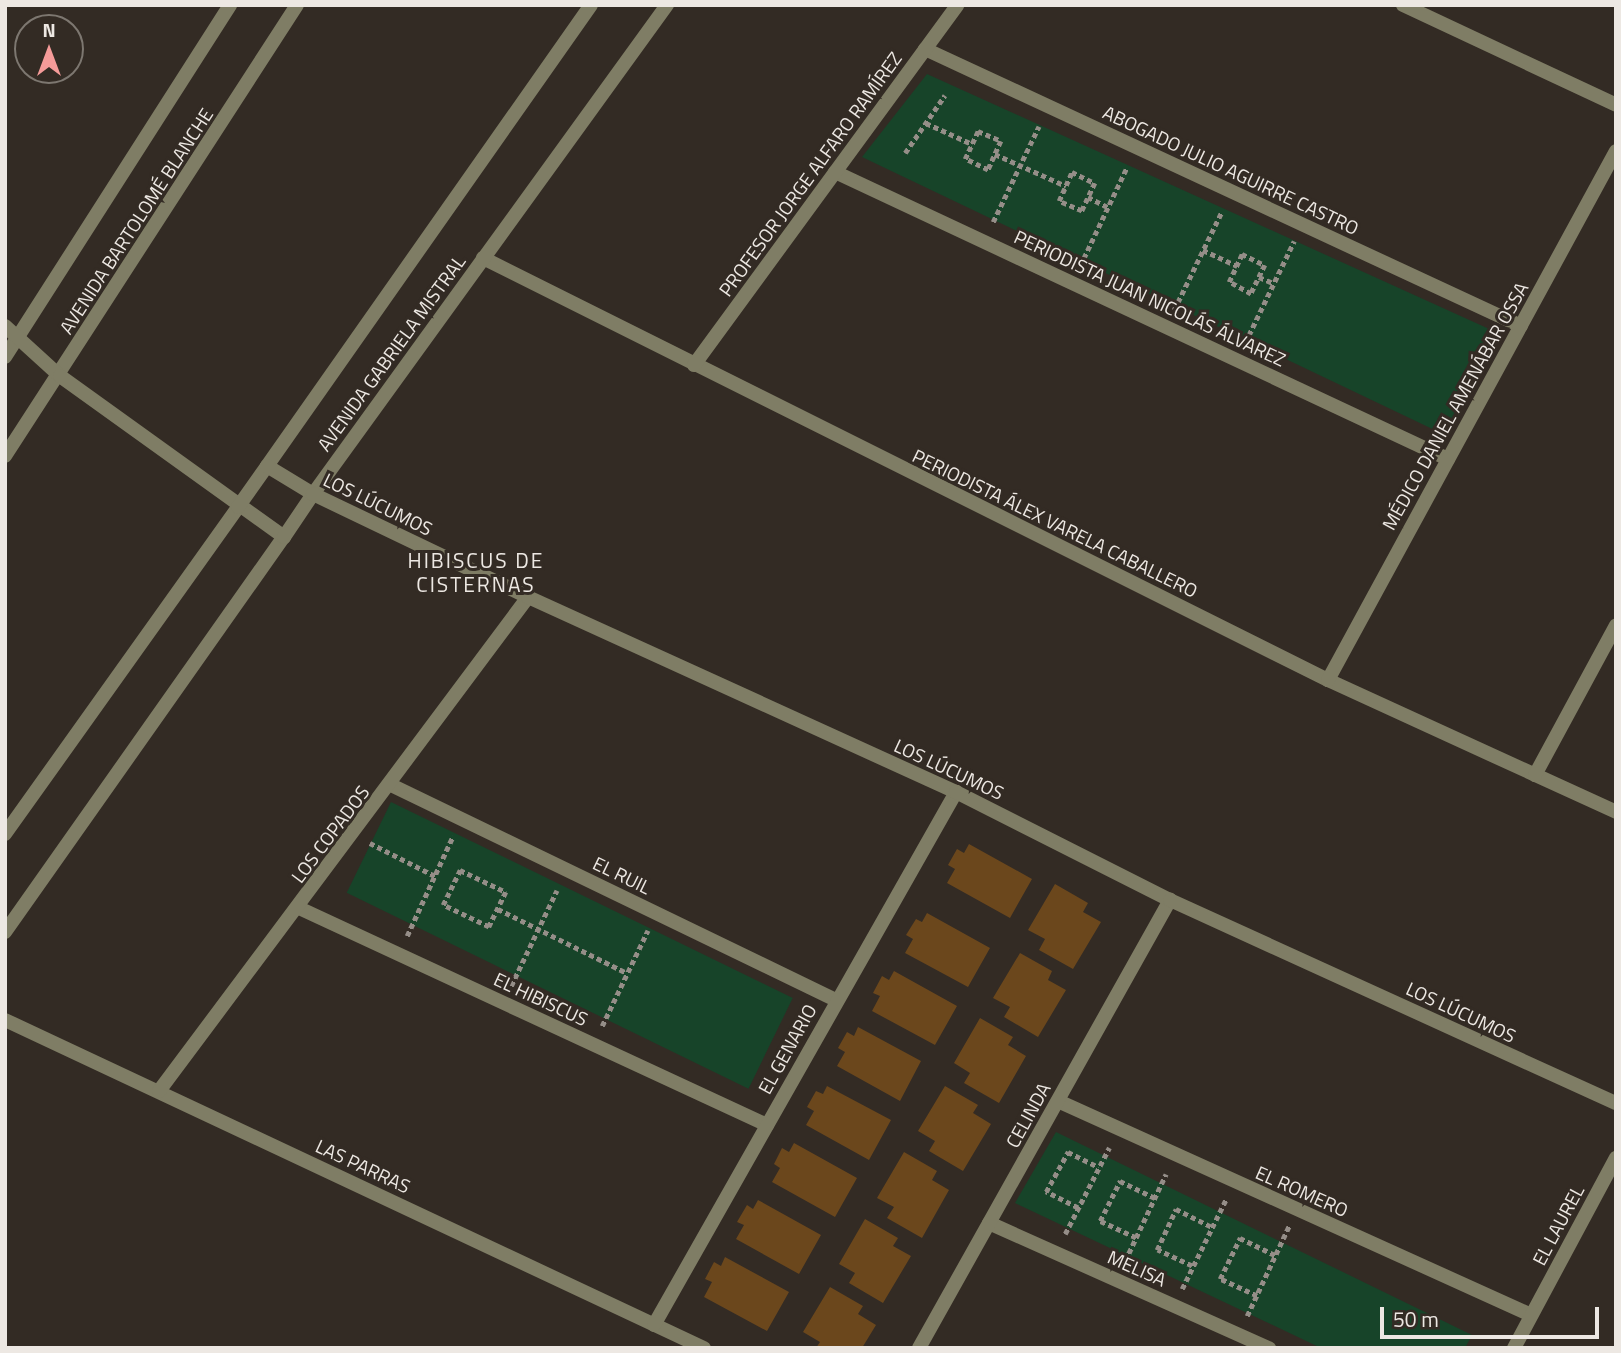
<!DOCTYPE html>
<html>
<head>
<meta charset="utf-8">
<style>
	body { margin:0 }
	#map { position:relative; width:1621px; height:1353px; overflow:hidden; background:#332b24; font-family:"Titillium Web",sans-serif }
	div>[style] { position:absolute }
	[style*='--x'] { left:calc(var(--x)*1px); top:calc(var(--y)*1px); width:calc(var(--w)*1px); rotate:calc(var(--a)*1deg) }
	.green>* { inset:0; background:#174429; transform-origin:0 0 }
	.building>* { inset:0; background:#6b471c }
	.path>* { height:4.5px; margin-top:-2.25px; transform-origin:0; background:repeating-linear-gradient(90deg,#958e88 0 5px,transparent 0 8.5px) }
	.minor>* { height:14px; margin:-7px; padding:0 7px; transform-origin:7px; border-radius:7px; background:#7f7d65 }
	.tertiary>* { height:14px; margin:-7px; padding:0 7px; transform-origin:7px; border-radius:7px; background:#7f7d65 }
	span { translate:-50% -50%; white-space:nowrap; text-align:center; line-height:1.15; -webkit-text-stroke:6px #332b24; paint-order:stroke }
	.street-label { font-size:19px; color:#ede8e3 }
	.neighbourhood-label { font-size:21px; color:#ede8e3; letter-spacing:2px }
	.frame { position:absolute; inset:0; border:7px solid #ede8e3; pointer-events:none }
	.north { position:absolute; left:14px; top:14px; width:70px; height:70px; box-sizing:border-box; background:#332b24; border:2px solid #7d7770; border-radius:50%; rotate:0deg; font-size:19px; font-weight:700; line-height:28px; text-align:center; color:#ede8e3 }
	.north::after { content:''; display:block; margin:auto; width:24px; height:32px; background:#f59b99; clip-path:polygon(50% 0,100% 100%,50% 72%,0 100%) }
	.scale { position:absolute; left:1380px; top:1307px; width:219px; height:32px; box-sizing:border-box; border:4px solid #ede8e3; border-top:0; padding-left:9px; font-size:21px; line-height:24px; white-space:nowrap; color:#ede8e3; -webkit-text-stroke:5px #332b24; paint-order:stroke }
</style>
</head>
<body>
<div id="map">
	<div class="green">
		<i style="clip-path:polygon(927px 74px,1498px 333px,1445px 435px,862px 157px)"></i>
		<i style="left:391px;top:802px;width:447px;height:101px;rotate:26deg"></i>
		<i style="clip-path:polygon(1056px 1132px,1472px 1335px,1465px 1348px,1321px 1348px,1015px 1203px)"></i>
	</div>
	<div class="building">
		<i style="clip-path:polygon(969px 844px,1032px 879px,1010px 918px,947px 883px,955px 869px,948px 865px,957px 849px,964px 853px)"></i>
		<i style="clip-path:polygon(1055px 884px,1088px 903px,1083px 912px,1101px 922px,1073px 969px,1039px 950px,1045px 939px,1028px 930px)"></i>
		<i style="clip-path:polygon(927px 913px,990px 948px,968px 987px,905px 953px,913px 939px,906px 935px,916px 919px,922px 922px)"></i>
		<i style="clip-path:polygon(1020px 953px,1052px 971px,1048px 980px,1066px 990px,1038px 1037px,1004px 1017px,1010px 1007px,993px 998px)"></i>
		<i style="clip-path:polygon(894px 971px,957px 1006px,935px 1045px,872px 1011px,880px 996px,873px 993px,882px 976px,889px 980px)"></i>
		<i style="clip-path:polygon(980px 1018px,1013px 1037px,1008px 1045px,1026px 1056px,999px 1103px,964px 1083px,970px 1073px,954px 1063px)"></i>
		<i style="clip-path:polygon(858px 1027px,921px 1061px,900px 1101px,837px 1066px,845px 1052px,838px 1048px,847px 1032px,854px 1036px)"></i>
		<i style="clip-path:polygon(827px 1086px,891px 1120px,869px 1160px,806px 1125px,814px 1111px,807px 1107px,816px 1091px,823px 1094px)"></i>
		<i style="clip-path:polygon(945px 1086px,978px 1105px,973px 1113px,991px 1124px,963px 1171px,929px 1151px,935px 1141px,918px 1131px)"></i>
		<i style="clip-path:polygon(794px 1143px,857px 1178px,835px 1217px,772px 1182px,780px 1168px,774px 1164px,782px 1148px,789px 1152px)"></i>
		<i style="clip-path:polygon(904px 1152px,937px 1171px,932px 1180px,949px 1190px,922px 1238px,887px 1218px,894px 1207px,877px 1198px)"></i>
		<i style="clip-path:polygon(758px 1200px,821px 1235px,799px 1274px,736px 1239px,744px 1225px,737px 1222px,747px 1205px,753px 1209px)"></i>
		<i style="clip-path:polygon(865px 1219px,898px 1238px,893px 1246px,911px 1256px,883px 1303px,849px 1283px,855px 1273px,839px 1264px)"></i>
		<i style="clip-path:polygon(725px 1257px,789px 1292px,767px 1331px,704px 1297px,712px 1282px,705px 1279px,714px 1262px,721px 1266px)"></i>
		<i style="clip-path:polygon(830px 1287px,863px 1306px,858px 1314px,876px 1325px,862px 1348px,816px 1348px,820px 1342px,803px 1332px)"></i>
	</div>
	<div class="path">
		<i style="--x:926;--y:123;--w:51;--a:24.5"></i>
		<i style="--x:978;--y:131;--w:25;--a:23"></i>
		<i style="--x:1001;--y:141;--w:32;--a:114"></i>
		<i style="--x:988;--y:170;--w:25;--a:-154"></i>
		<i style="--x:965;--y:159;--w:31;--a:-65"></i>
		<i style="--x:905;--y:153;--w:70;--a:-55.4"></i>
		<i style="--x:995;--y:154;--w:78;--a:24.3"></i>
		<i style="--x:1072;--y:172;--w:25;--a:26"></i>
		<i style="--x:1095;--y:183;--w:31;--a:115"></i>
		<i style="--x:1082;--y:211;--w:25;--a:-157"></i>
		<i style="--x:1059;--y:201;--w:32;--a:-66"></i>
		<i style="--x:1088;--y:197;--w:22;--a:27"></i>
		<i style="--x:993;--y:222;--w:106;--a:-64.4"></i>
		<i style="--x:1203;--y:250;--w:38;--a:25"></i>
		<i style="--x:1242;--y:254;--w:25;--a:26"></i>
		<i style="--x:1265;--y:265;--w:32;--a:116"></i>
		<i style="--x:1251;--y:294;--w:25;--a:-151"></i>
		<i style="--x:1229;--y:282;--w:31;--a:-65"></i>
		<i style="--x:1080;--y:266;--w:110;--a:-64.6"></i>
		<i style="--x:1259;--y:277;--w:15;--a:23"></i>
		<i style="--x:1174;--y:310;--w:110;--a:-64.1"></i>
		<i style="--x:1245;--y:343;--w:113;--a:-64.3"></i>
		<i style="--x:370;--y:843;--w:73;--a:26.9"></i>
		<i style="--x:460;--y:870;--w:51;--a:25.6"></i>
		<i style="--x:506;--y:892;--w:39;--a:116"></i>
		<i style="--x:489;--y:927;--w:51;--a:-154.4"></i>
		<i style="--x:443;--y:905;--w:39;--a:-64"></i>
		<i style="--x:498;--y:909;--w:144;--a:26.4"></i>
		<i style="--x:407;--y:936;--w:110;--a:-65.3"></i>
		<i style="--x:511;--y:986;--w:106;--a:-64.4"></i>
		<i style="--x:602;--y:1026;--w:106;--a:-64.4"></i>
		<i style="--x:1078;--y:1208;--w:36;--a:-153"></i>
		<i style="--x:1046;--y:1192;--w:46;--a:-61.2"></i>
		<i style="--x:1068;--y:1152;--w:34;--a:26"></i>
		<i style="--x:1065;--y:1234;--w:97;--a:-62.9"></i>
		<i style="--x:1136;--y:1238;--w:40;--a:-155"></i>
		<i style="--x:1100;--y:1221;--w:45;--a:-63.4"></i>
		<i style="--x:1120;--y:1181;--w:39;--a:26"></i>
		<i style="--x:1125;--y:1261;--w:96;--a:-64.8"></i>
		<i style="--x:1192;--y:1266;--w:38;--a:-155"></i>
		<i style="--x:1157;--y:1250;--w:45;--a:-65.1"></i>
		<i style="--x:1176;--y:1209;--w:40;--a:26.6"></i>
		<i style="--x:1182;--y:1289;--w:100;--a:-63.9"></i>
		<i style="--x:1257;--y:1296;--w:41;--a:-155.3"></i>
		<i style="--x:1220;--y:1279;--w:46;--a:-64"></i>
		<i style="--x:1240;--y:1238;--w:39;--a:26"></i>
		<i style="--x:1247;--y:1316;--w:99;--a:-65"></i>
	</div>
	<div class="minor">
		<i style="--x:1403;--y:5;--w:235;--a:25.1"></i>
		<i style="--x:925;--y:49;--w:657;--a:24.93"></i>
		<i style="--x:835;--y:172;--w:677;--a:25.09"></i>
		<i style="--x:483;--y:258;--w:945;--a:26.54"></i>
		<i style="--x:1328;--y:680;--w:317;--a:24.6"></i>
		<i style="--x:5;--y:357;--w:418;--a:-57.4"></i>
		<i style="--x:694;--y:365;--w:446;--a:-53.8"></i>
		<i style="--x:5;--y:456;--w:537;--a:-57.08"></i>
		<i style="--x:267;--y:466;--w:563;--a:-54.9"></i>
		<i style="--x:313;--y:494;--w:604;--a:-54.1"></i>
		<i style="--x:1328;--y:680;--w:602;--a:-61.44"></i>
		<i style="--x:1535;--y:775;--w:170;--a:-61.6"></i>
		<i style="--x:391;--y:785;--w:494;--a:25.8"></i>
		<i style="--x:5;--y:834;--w:402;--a:-54.5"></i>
		<i style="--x:299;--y:908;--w:516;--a:24.88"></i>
		<i style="--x:5;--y:932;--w:484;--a:-54.8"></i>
		<i style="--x:5;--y:1020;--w:772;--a:25.14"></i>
		<i style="--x:159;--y:1091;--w:617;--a:-53.24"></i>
		<i style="--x:1058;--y:1101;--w:519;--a:24.34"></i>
		<i style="--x:989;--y:1223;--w:307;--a:24.1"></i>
		<i style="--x:654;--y:1325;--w:613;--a:-60.46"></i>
		<i style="--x:919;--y:1348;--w:514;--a:-60.74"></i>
		<i style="--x:1514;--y:1348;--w:216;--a:-61.8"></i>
	</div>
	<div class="tertiary">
		<i style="--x:5;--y:326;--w:74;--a:42.3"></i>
		<i style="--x:60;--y:376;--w:276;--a:35.7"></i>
		<i style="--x:284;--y:537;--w:52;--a:-56"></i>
		<i style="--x:238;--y:507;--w:50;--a:-54.7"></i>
		<i style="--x:267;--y:466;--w:54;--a:31.3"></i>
		<i style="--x:313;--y:494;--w:238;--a:25.6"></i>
		<i style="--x:528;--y:597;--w:470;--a:24.5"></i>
		<i style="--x:956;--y:792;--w:240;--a:26.8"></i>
		<i style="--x:1170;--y:900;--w:490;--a:24.5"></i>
	</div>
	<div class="street-label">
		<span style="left:1231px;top:170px;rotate:25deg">ABOGADO JULIO AGUIRRE CASTRO</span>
		<span style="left:810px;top:174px;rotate:-54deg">PROFESOR JORGE ALFARO RAMÍREZ</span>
		<span style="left:136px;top:221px;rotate:-57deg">AVENIDA BARTOLOMÉ BLANCHE</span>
		<span style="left:1150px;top:298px;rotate:25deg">PERIODISTA JUAN NICOLÁS ÁLVAREZ</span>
		<span style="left:391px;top:353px;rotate:-54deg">AVENIDA GABRIELA MISTRAL</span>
		<span style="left:1455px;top:406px;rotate:-61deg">MÉDICO DANIEL AMENÁBAR OSSA</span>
		<span style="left:378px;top:504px;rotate:26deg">LOS LÚCUMOS</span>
		<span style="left:1055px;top:523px;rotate:26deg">PERIODISTA ÁLEX VARELA CABALLERO</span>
		<span style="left:949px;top:769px;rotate:25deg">LOS LÚCUMOS</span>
		<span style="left:330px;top:834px;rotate:-53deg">LOS COPADOS</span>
		<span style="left:622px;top:875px;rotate:26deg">EL RUIL</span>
		<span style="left:541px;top:999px;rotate:25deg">EL HIBISCUS</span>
		<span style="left:1461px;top:1012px;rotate:25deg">LOS LÚCUMOS</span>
		<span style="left:787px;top:1049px;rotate:-61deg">EL GENARIO</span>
		<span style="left:1028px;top:1115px;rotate:-61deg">CELINDA</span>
		<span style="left:363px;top:1166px;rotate:25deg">LAS PARRAS</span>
		<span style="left:1302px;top:1191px;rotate:24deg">EL ROMERO</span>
		<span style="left:1558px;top:1225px;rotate:-62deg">EL LAUREL</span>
		<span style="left:1137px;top:1268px;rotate:24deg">MELISA</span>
	</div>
	<div class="neighbourhood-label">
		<span style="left:476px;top:572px">HIBISCUS DE<br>CISTERNAS</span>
	</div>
	<div class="frame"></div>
	<div class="north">N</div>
	<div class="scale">50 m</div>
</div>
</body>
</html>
